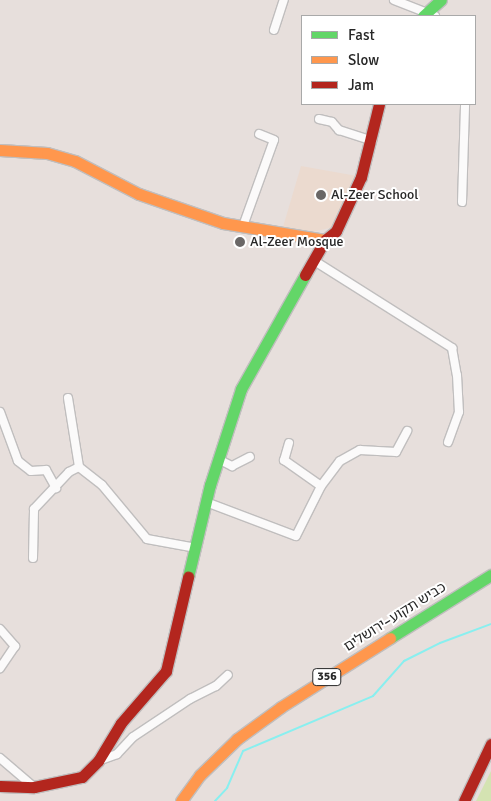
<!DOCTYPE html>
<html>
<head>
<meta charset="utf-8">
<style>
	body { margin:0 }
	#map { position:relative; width:491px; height:801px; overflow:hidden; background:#e7dfdc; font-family:Signika,"Noto Sans Hebrew",sans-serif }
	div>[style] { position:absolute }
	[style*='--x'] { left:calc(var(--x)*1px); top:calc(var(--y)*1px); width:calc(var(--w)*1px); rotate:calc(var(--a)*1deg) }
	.education>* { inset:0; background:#ebdacf }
	.green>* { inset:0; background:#d4e3b2 }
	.stream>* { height:2px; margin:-1px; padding:0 1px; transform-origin:1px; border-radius:1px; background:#89efef }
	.roads { filter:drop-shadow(1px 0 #c0bebe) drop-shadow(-1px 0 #c0bebe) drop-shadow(0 1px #c0bebe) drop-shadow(0 -1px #c0bebe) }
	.street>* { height:8px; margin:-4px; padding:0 4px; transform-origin:4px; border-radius:4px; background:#fbfafa }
	.fast>* { height:11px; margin:-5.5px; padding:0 5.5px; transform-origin:5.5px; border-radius:5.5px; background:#63d668 }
	.slow>* { height:11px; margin:-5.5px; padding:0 5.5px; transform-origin:5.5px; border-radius:5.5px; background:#ff974d }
	.jam>* { height:11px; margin:-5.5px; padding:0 5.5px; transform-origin:5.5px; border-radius:5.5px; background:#b3261e }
	.dots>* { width:14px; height:14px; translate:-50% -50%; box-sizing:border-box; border:2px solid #fff; border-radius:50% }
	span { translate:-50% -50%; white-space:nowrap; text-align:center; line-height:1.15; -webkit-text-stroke:4px #fff; paint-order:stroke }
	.shield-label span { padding:1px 4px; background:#fff; border:1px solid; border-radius:4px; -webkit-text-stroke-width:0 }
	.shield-label { font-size:12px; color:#272727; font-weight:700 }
	.poi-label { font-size:14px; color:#272727 }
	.left { translate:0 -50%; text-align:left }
	.street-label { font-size:14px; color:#272727 }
	.legend { position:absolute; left:301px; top:15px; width:175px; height:90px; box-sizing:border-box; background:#fff; border:1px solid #a9a9a9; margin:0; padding:6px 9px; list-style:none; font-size:15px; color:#272727 }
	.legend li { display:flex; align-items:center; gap:10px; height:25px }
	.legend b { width:25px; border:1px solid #a9a9a9 }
</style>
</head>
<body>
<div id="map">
	<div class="education">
		<i style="clip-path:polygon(301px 166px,357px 176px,334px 227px,312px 232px,283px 227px)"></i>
	</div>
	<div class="green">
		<i style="clip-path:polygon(491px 771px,491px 801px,476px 801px)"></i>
	</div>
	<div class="stream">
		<i style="--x:215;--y:801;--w:18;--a:-47"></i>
		<i style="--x:227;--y:788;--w:40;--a:-66.6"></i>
		<i style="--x:243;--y:751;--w:141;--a:-22.9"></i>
		<i style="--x:373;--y:696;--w:47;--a:-48.5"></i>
		<i style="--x:404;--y:661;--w:40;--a:-26.6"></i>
		<i style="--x:440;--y:643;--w:54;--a:-20.4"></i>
	</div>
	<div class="roads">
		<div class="street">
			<i style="--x:394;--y:0;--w:44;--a:21.3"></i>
			<i style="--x:274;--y:30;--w:32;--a:-72"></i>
			<i style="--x:319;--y:119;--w:13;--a:13"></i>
			<i style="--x:332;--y:122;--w:11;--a:49"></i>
			<i style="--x:339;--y:130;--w:35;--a:18"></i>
			<i style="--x:462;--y:202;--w:98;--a:-88.2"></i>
			<i style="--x:243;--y:226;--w:91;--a:-70.2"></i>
			<i style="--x:274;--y:140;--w:16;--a:-158"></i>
			<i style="--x:313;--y:260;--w:165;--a:32.3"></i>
			<i style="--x:452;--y:348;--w:27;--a:80"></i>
			<i style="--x:457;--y:375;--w:37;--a:87"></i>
			<i style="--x:459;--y:412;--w:32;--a:110"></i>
			<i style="--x:68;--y:398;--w:70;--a:80.9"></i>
			<i style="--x:79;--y:467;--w:29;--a:38"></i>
			<i style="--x:102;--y:485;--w:70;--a:50.2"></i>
			<i style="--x:147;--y:539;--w:50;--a:10.4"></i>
			<i style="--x:0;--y:412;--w:52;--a:69.8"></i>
			<i style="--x:18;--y:461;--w:16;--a:38"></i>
			<i style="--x:31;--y:471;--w:15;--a:-4"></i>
			<i style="--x:46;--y:470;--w:21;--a:61"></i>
			<i style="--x:289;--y:443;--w:18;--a:106"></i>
			<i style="--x:284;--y:460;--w:45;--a:35.1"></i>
			<i style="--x:218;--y:459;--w:16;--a:27"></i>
			<i style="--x:232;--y:466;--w:20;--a:-27"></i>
			<i style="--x:206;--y:502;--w:96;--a:20.7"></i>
			<i style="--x:296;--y:536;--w:56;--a:-63.4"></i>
			<i style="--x:321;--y:486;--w:31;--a:-53"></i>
			<i style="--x:340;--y:461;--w:23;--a:-29"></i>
			<i style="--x:360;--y:450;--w:36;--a:3"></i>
			<i style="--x:396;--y:452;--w:24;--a:-62"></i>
			<i style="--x:33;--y:558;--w:49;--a:-88.8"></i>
			<i style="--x:34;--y:509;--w:51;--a:-46.6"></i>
			<i style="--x:69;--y:472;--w:11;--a:-27"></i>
			<i style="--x:0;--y:629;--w:23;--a:49"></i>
			<i style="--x:15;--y:646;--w:27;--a:124"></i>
			<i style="--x:0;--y:758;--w:45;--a:40.5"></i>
			<i style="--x:98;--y:761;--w:20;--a:-20"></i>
			<i style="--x:117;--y:754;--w:23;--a:-47"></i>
			<i style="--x:133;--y:737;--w:69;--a:-33.7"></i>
			<i style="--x:190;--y:699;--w:29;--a:-27"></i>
			<i style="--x:216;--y:686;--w:16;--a:-43"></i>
		</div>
		<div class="fast">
			<i style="--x:423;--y:16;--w:24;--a:-42"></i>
			<i style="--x:188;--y:577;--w:95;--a:-76.6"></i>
			<i style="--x:210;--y:485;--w:101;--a:-72.1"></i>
			<i style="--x:241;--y:389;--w:131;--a:-60.7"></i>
			<i style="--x:390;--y:638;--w:119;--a:-32"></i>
		</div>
		<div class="slow">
			<i style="--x:0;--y:150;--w:47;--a:3.7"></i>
			<i style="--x:47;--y:153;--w:29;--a:16"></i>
			<i style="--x:75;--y:161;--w:72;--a:27.3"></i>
			<i style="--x:139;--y:194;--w:89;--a:19"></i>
			<i style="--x:223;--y:223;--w:103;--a:9.5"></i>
			<i style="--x:181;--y:801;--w:32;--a:-54"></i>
			<i style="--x:200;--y:775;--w:52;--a:-44.2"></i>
			<i style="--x:237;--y:739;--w:54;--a:-36"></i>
			<i style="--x:281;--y:707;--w:129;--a:-32.3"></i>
		</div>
		<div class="jam">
			<i style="--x:305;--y:275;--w:40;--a:-60.3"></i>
			<i style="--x:325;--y:240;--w:14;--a:-39"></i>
			<i style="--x:336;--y:231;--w:60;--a:-65.2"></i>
			<i style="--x:361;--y:177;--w:75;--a:-76.1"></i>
			<i style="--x:0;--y:786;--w:34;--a:2"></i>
			<i style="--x:34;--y:787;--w:49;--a:-11.8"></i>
			<i style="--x:82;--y:777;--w:23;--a:-45"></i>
			<i style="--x:98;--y:761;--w:44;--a:-58.8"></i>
			<i style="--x:121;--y:723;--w:69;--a:-49.1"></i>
			<i style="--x:166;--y:671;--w:97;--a:-76.8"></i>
			<i style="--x:464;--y:801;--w:63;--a:-64.7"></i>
		</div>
	</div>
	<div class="dots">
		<i style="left:321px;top:195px;background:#6a6766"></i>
		<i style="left:240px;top:242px;background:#6a6766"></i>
	</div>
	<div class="shield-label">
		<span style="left:327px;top:677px">356</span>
	</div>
	<div class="poi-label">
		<span class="left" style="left:331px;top:195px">Al-Zeer School</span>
		<span class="left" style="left:250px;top:242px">Al-Zeer Mosque</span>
	</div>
	<div class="street-label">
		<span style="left:395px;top:617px;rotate:-32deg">כביש תקוע–ירושלים</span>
	</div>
	<ul class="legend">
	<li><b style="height:6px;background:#63d668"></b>Fast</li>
	<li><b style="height:6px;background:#ff974d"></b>Slow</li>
	<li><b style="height:6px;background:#b3261e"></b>Jam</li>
	</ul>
</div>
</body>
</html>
